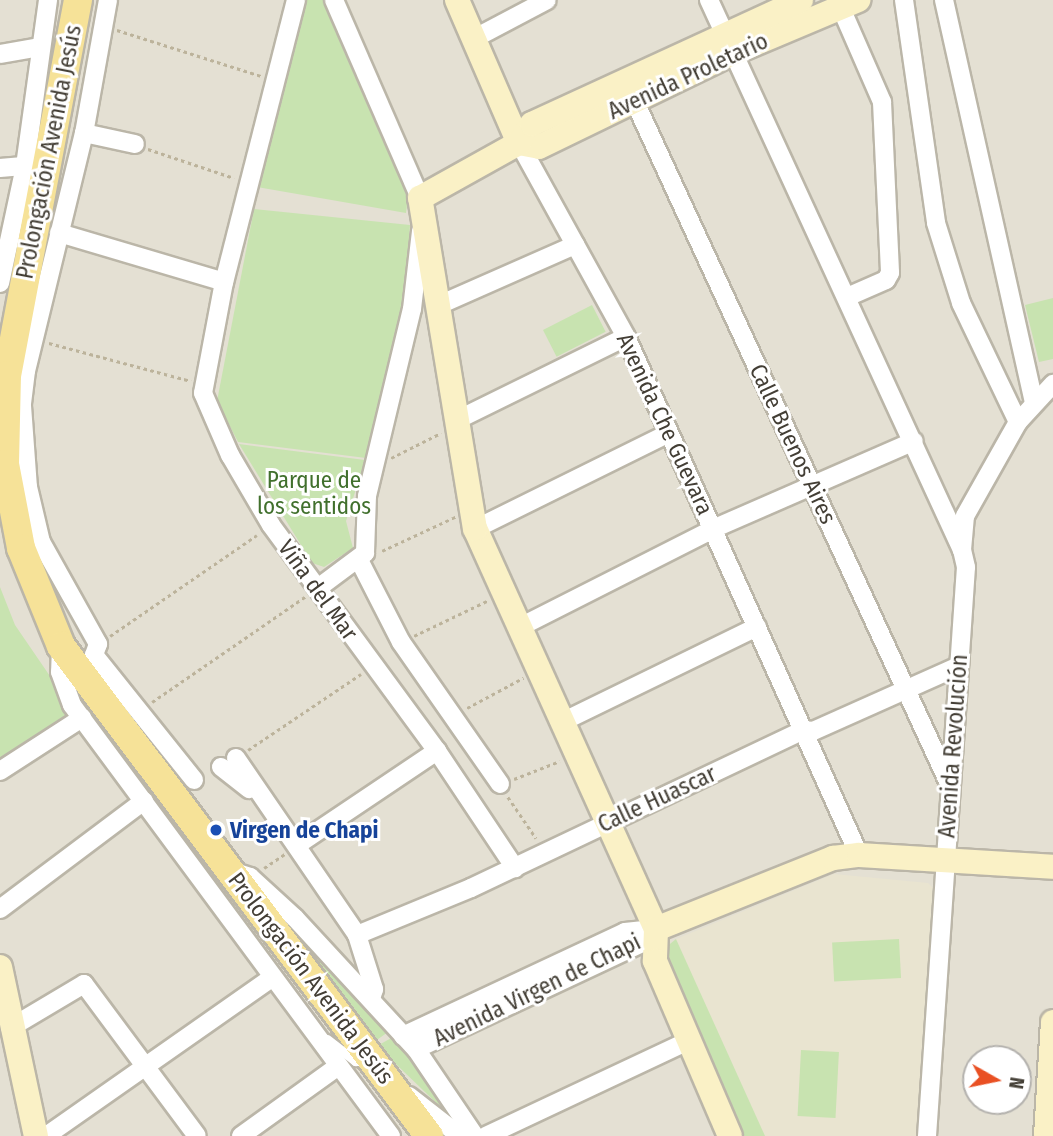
<!DOCTYPE html>
<html>
<head>
<meta charset="utf-8">
<style>
	body { margin:0 }
	#map { position:relative; width:1053px; height:1136px; overflow:hidden; background:#f1eee5; font-family:"Fira Sans Condensed",sans-serif }
	div>[style] { position:absolute }
	[style*='--x'] { left:calc(var(--x)*1px); top:calc(var(--y)*1px); width:calc(var(--w)*1px); rotate:calc(var(--a)*1deg) }
	.residential>* { inset:0; background:#e4e0d3 }
	.education>* { inset:0; background:#e9e4d0 }
	.green>* { inset:0; background:#c8e3b0; transform-origin:0 0 }
	.path>* { height:2.5px; margin-top:-1.25px; transform-origin:0; background:repeating-linear-gradient(90deg,#bcb39b 0 3.5px,transparent 0 7px) }
	.roads { filter:drop-shadow(2px 0 #bbb6a8) drop-shadow(-2px 0 #bbb6a8) drop-shadow(0 2px #bbb6a8) drop-shadow(0 -2px #bbb6a8) }
	.lane>* { height:9px; margin:-4.5px; padding:0 4.5px; transform-origin:4.5px; border-radius:4.5px; background:#fff }
	.street>* { height:18px; margin:-9px; padding:0 9px; transform-origin:9px; border-radius:9px; background:#fff }
	.secondary>* { height:24px; margin:-12px; padding:0 12px; transform-origin:12px; border-radius:12px; background:#faf1c6 }
	.primary>* { height:28px; margin:-14px; padding:0 14px; transform-origin:14px; border-radius:14px; background:#f6e298 }
	.dots>* { width:19px; height:19px; translate:-50% -50%; box-sizing:border-box; border:4px solid #fff; border-radius:50% }
	span { translate:-50% -50%; white-space:nowrap; text-align:center; line-height:1.15; -webkit-text-stroke:6px #fff; paint-order:stroke }
	.street-label { font-size:23px; color:#433e35 }
	.park-label { font-size:23px; color:#41702d }
	.transit-label { font-size:23px; color:#164399; font-weight:700 }
	.left { translate:0 -50%; text-align:left }
	.north { position:absolute; left:962px; top:1045px; width:70px; height:70px; box-sizing:border-box; background:#fff; border:2px solid #b4b2ae; border-radius:50%; rotate:99deg; font-size:19px; font-weight:700; line-height:28px; text-align:center; color:#433e35 }
	.north::after { content:''; display:block; margin:auto; width:24px; height:32px; background:#e95023; clip-path:polygon(50% 0,100% 100%,50% 72%,0 100%) }
</style>
</head>
<body>
<div id="map">
	<div class="residential">
		<i style="clip-path:polygon(evenodd,0 0,1053px 0,1053px 1136px,0 1136px,0 0,976px 1059px,1018px 1059px,1018px 1101px,976px 1101px,976px 1059px)"></i>
	</div>
	<div class="education">
		<i style="clip-path:polygon(834px 874px,928px 883px,934px 889px,917px 1136px,741px 1136px,665px 948px,676px 939px)"></i>
	</div>
	<div class="green">
		<i style="clip-path:polygon(306px 0,325px 0,409px 189px,406px 213px,257px 187px)"></i>
		<i style="clip-path:polygon(254px 209px,410px 225px,405px 304px,366px 458px,238px 442px,217px 401px)"></i>
		<i style="clip-path:polygon(1053px 298px,1053px 359px,1039px 362px,1025px 305px)"></i>
		<i style="left:592px;top:305px;width:30px;height:55px;rotate:63deg"></i>
		<i style="clip-path:polygon(239px 444px,365px 460px,346px 521px,353px 548px,324px 567px,312px 563px)"></i>
		<i style="clip-path:polygon(0 587px,15px 625px,54px 682px,69px 716px,0 764px)"></i>
		<i style="clip-path:polygon(286px 924px,364px 1004px,388px 1032px,374px 1042px)"></i>
		<i style="clip-path:polygon(676px 939px,765px 1136px,741px 1136px,664px 960px,665px 948px)"></i>
		<i style="left:899px;top:939px;width:39px;height:67px;rotate:87deg"></i>
		<i style="clip-path:polygon(393px 1037px,414px 1059px,449px 1115px,377px 1046px)"></i>
		<i style="left:801px;top:1050px;width:38px;height:66px;rotate:3deg"></i>
	</div>
	<div class="path">
		<i style="--x:117;--y:30;--w:151;--a:17.7"></i>
		<i style="--x:148;--y:149;--w:91;--a:18.6"></i>
		<i style="--x:49;--y:343;--w:147;--a:15"></i>
		<i style="--x:391;--y:458;--w:56;--a:-26.6"></i>
		<i style="--x:382;--y:551;--w:81;--a:-25"></i>
		<i style="--x:110;--y:636;--w:178;--a:-34.5"></i>
		<i style="--x:414;--y:636;--w:81;--a:-25.6"></i>
		<i style="--x:152;--y:702;--w:186;--a:-34.5"></i>
		<i style="--x:467;--y:708;--w:64;--a:-28.2"></i>
		<i style="--x:248;--y:750;--w:136;--a:-33.9"></i>
		<i style="--x:514;--y:779;--w:49;--a:-21.4"></i>
		<i style="--x:508;--y:797;--w:50;--a:55.7"></i>
		<i style="--x:264;--y:868;--w:25;--a:-34"></i>
	</div>
	<div class="roads">
		<div class="lane">
			<i style="--x:327;--y:1039;--w:36;--a:38"></i>
			<i style="--x:355;--y:1061;--w:10;--a:0"></i>
		</div>
		<div class="street">
			<i style="--x:108;--y:0;--w:135;--a:100.2"></i>
			<i style="--x:84;--y:133;--w:245;--a:103.7"></i>
			<i style="--x:26;--y:371;--w:35;--a:97"></i>
			<i style="--x:22;--y:406;--w:81;--a:85.8"></i>
			<i style="--x:28;--y:487;--w:57;--a:76.7"></i>
			<i style="--x:41;--y:542;--w:117;--a:60.8"></i>
			<i style="--x:98;--y:644;--w:12;--a:110"></i>
			<i style="--x:94;--y:655;--w:160;--a:51.3"></i>
			<i style="--x:296;--y:0;--w:291;--a:104.3"></i>
			<i style="--x:224;--y:282;--w:113;--a:100.7"></i>
			<i style="--x:203;--y:393;--w:68;--a:66.5"></i>
			<i style="--x:230;--y:455;--w:81;--a:59.6"></i>
			<i style="--x:271;--y:525;--w:280;--a:53.7"></i>
			<i style="--x:437;--y:751;--w:141;--a:56.3"></i>
			<i style="--x:334;--y:0;--w:216;--a:66.5"></i>
			<i style="--x:709;--y:0;--w:605;--a:65.3"></i>
			<i style="--x:904;--y:0;--w:225;--a:81.8"></i>
			<i style="--x:936;--y:223;--w:84;--a:72.6"></i>
			<i style="--x:961;--y:303;--w:132;--a:64.4"></i>
			<i style="--x:944;--y:0;--w:413;--a:77.4"></i>
			<i style="--x:841;--y:8;--w:103;--a:66.4"></i>
			<i style="--x:882;--y:102;--w:171;--a:87.3"></i>
			<i style="--x:890;--y:273;--w:8;--a:120"></i>
			<i style="--x:886;--y:280;--w:43;--a:156.4"></i>
			<i style="--x:475;--y:38;--w:81;--a:-27.8"></i>
			<i style="--x:0;--y:54;--w:41;--a:-9.9"></i>
			<i style="--x:634;--y:100;--w:752;--a:65.24"></i>
			<i style="--x:84;--y:133;--w:52;--a:12.2"></i>
			<i style="--x:519;--y:143;--w:222;--a:61.1"></i>
			<i style="--x:626;--y:337;--w:568;--a:65.78"></i>
			<i style="--x:0;--y:168;--w:35;--a:-5"></i>
			<i style="--x:59;--y:233;--w:172;--a:16.5"></i>
			<i style="--x:0;--y:283;--w:120;--a:-77.9"></i>
			<i style="--x:25;--y:166;--w:168;--a:-82.1"></i>
			<i style="--x:439;--y:305;--w:149;--a:-23.8"></i>
			<i style="--x:457;--y:420;--w:188;--a:-26.2"></i>
			<i style="--x:475;--y:529;--w:216;--a:-26.3"></i>
			<i style="--x:359;--y:560;--w:92;--a:62.9"></i>
			<i style="--x:401;--y:642;--w:173;--a:55.1"></i>
			<i style="--x:318;--y:588;--w:59;--a:-36.7"></i>
			<i style="--x:365;--y:553;--w:57;--a:-88"></i>
			<i style="--x:367;--y:496;--w:192;--a:-76.5"></i>
			<i style="--x:412;--y:309;--w:79;--a:-83.4"></i>
			<i style="--x:518;--y:628;--w:219;--a:-26.9"></i>
			<i style="--x:713;--y:529;--w:219;--a:-23.6"></i>
			<i style="--x:61;--y:646;--w:26;--a:92"></i>
			<i style="--x:60;--y:672;--w:35;--a:70"></i>
			<i style="--x:72;--y:705;--w:536;--a:53.49"></i>
			<i style="--x:562;--y:722;--w:217;--a:-26"></i>
			<i style="--x:236;--y:758;--w:214;--a:55.6"></i>
			<i style="--x:357;--y:935;--w:57;--a:72.5"></i>
			<i style="--x:374;--y:989;--w:10;--a:107"></i>
			<i style="--x:221;--y:767;--w:36;--a:38"></i>
			<i style="--x:0;--y:771;--w:98;--a:-32.9"></i>
			<i style="--x:297;--y:845;--w:169;--a:-33.9"></i>
			<i style="--x:238;--y:873;--w:13;--a:18"></i>
			<i style="--x:250;--y:877;--w:61;--a:42.3"></i>
			<i style="--x:295;--y:918;--w:178;--a:47.3"></i>
			<i style="--x:416;--y:1049;--w:105;--a:55.9"></i>
			<i style="--x:0;--y:909;--w:180;--a:-36.9"></i>
			<i style="--x:357;--y:935;--w:123;--a:-22.4"></i>
			<i style="--x:471;--y:888;--w:368;--a:-25.4"></i>
			<i style="--x:803;--y:730;--w:10;--a:6"></i>
			<i style="--x:813;--y:731;--w:158;--a:-24"></i>
			<i style="--x:10;--y:1028;--w:86;--a:-30.7"></i>
			<i style="--x:84;--y:984;--w:189;--a:53.4"></i>
			<i style="--x:403;--y:1036;--w:245;--a:-25.1"></i>
			<i style="--x:625;--y:932;--w:31;--a:-6"></i>
			<i style="--x:416;--y:1049;--w:250;--a:-25.1"></i>
			<i style="--x:642;--y:943;--w:20;--a:-45"></i>
			<i style="--x:409;--y:1096;--w:65;--a:38.1"></i>
			<i style="--x:46;--y:1136;--w:276;--a:-35"></i>
			<i style="--x:241;--y:1136;--w:118;--a:-35.7"></i>
			<i style="--x:486;--y:1136;--w:223;--a:-25.2"></i>
			<i style="--x:927;--y:1136;--w:570;--a:-86.08"></i>
			<i style="--x:966;--y:567;--w:17;--a:-103"></i>
			<i style="--x:962;--y:550;--w:34;--a:-85"></i>
			<i style="--x:965;--y:516;--w:108;--a:-60.6"></i>
			<i style="--x:1018;--y:422;--w:52;--a:-47.4"></i>
		</div>
		<div class="secondary">
			<i style="--x:457;--y:0;--w:156;--a:66.6"></i>
			<i style="--x:519;--y:143;--w:20;--a:11"></i>
			<i style="--x:539;--y:147;--w:218;--a:-25.9"></i>
			<i style="--x:735;--y:52;--w:134;--a:-22.9"></i>
			<i style="--x:656;--y:929;--w:439;--a:-114.3"></i>
			<i style="--x:475;--y:529;--w:336;--a:-99.4"></i>
			<i style="--x:420;--y:198;--w:113;--a:-29.1"></i>
			<i style="--x:519;--y:143;--w:23;--a:-56"></i>
			<i style="--x:532;--y:124;--w:296;--a:-24.7"></i>
			<i style="--x:656;--y:929;--w:191;--a:-21.9"></i>
			<i style="--x:833;--y:858;--w:26;--a:-7"></i>
			<i style="--x:859;--y:855;--w:194;--a:3.5"></i>
			<i style="--x:656;--y:929;--w:32;--a:92"></i>
			<i style="--x:655;--y:961;--w:190;--a:66.8"></i>
			<i style="--x:0;--y:967;--w:173;--a:78"></i>
			<i style="--x:1046;--y:1136;--w:114;--a:-86.5"></i>
		</div>
		<div class="primary">
			<i style="--x:78;--y:0;--w:382;--a:100.7"></i>
			<i style="--x:7;--y:375;--w:89;--a:91.3"></i>
			<i style="--x:5;--y:464;--w:86;--a:79.2"></i>
			<i style="--x:21;--y:548;--w:106;--a:67.8"></i>
			<i style="--x:61;--y:646;--w:613;--a:53.09"></i>
		</div>
	</div>
	<div class="dots">
		<i style="left:216px;top:830px;background:#1a4fb4"></i>
	</div>
	<div class="street-label">
		<span style="left:688px;top:76px;rotate:-25deg">Avenida Proletario</span>
		<span style="left:49px;top:152px;rotate:-79deg">Prolongación Avenida Jesús</span>
		<span style="left:665px;top:424px;rotate:65deg">Avenida Che Guevara</span>
		<span style="left:793px;top:444px;rotate:65deg">Calle Buenos Aires</span>
		<span style="left:318px;top:590px;rotate:54deg">Viña del Mar</span>
		<span style="left:953px;top:746px;rotate:-86deg">Avenida Revolución</span>
		<span style="left:657px;top:799px;rotate:-25deg">Calle Huascar</span>
		<span style="left:311px;top:978px;rotate:53deg">Prolongación Avenida Jesús</span>
		<span style="left:537px;top:990px;rotate:-26deg">Avenida Virgen de Chapi</span>
	</div>
	<div class="park-label">
		<span style="left:314px;top:493px">Parque de<br>los sentidos</span>
	</div>
	<div class="transit-label">
		<span class="left" style="left:230px;top:830px">Virgen de Chapi</span>
	</div>
	<div class="north">N</div>
</div>
</body>
</html>
